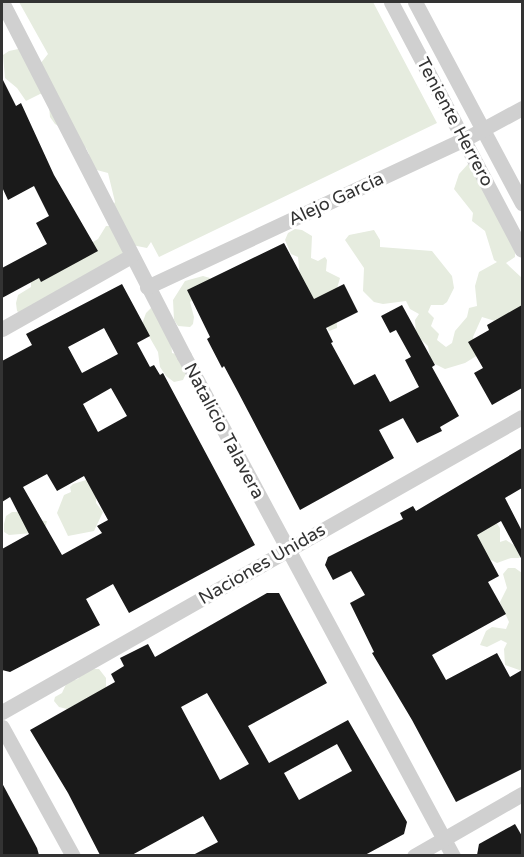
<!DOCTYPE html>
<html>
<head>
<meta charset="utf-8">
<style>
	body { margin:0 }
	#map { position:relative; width:524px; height:857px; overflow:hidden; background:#fff; font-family:"Varela Round",sans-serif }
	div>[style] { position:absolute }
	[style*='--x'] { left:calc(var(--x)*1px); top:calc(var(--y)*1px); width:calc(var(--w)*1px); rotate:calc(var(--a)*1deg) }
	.green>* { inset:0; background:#e6ecdf }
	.building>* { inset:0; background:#1a1a1a }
	.minor>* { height:15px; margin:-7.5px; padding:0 7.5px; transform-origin:7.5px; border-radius:7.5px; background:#d0d0d0 }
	span { translate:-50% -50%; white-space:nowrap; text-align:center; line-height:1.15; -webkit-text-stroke:6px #fff; paint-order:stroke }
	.street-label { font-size:18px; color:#333 }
	.frame { position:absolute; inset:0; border:3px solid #333; pointer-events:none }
</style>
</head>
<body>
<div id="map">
	<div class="green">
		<i style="clip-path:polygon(19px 2px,373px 2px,437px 123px,159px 257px,151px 242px,147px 248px,132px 245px,124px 254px,23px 316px,17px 311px,16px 303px,18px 295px,31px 287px,31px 280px,98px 239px,106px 226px,113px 226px,111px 209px,115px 202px,108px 173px,93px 169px,87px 162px,89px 154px,86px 148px,78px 145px,69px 132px,55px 124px,50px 117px,48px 95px,40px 94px,26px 101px,17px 88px,5px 78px,3px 55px,9px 51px,23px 48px,40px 64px,48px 54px)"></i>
		<i style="clip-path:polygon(469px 163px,515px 249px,515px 257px,506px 263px,522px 278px,522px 317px,518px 315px,495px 321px,482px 317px,473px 337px,478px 355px,465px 363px,445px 369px,435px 364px,430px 357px,428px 346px,416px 335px,415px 320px,419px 314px,410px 309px,406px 301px,383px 304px,374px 302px,363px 291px,364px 268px,345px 240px,349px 235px,374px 230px,380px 240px,380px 247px,432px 251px,452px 276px,454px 288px,447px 302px,443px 305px,431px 305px,428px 312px,434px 318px,431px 326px,439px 334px,437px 340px,446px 347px,452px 343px,455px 331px,467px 317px,469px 308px,477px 306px,475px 286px,479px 272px,497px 262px,494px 260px,485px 231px,472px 221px,473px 213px,454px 189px,459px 174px)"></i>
		<i style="clip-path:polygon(295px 229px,302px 230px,312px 236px,311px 258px,318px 261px,325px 257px,327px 260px,326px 271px,340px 278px,336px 292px,337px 328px,329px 331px,327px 327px,300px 279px,298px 257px,291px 254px,285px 240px,288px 233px)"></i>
		<i style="clip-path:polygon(203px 276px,210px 278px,210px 286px,190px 302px,194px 317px,193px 324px,190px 327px,178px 326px,174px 320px,173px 300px,185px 281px)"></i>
		<i style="clip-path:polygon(152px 307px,170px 329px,172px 353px,184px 356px,188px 369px,183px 380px,174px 382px,166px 376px,160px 367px,158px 352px,142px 324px,146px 313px)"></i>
		<i style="clip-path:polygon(96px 477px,96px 503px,103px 512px,94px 531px,68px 536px,57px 513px,64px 495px,71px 492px,70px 487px,73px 484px)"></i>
		<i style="clip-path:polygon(12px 512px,23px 512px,36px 520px,47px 521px,44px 532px,9px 535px,4px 532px,4px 524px,6px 516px)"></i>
		<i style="clip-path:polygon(496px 522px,500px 528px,500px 542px,506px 540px,518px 548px,522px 545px,522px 555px,519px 558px,511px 558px,497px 563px,489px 559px,468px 532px)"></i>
		<i style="clip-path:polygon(508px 568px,515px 568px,522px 573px,522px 671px,505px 665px,504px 649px,507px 643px,501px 640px,487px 647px,480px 645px,486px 631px,492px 627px,506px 629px,509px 622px,500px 602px,507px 588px,503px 574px)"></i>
		<i style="clip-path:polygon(84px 669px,99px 669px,106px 678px,106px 689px,67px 709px,59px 707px,54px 701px,55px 697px,62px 693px,67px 682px,78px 679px)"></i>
	</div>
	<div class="building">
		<i style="clip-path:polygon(2px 78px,16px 106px,21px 103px,54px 175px,98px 251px,41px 282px,39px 278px,2px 298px,2px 268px,47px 244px,36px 223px,49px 216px,34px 186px,8px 200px,2px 187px)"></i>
		<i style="clip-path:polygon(284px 243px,314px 299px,344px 284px,358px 312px,326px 328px,333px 342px,331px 343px,354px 385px,375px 374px,390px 402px,419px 387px,405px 360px,411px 357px,396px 330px,390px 333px,381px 316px,402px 305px,435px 365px,432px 367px,459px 416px,440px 427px,442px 431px,417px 443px,403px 418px,379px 430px,394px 458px,300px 510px,238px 392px,224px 366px,222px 368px,207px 339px,210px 337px,187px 290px)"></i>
		<i style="clip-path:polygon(evenodd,122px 284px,150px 336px,137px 343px,150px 367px,154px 365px,160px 375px,163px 373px,255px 545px,129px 613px,113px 584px,86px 599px,100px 625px,10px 672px,2px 670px,2px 549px,29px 534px,10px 497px,2px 502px,2px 361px,32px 345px,26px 334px,122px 284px,104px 328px,118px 354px,82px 373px,68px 347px,104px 328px,122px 284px,111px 388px,127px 416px,98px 432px,83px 404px,111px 388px,122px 284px,47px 474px,57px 491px,84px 476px,108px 520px,97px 526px,102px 533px,62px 555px,23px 487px,47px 474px)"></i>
		<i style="clip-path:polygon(522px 305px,522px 388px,492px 405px,474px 373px,483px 368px,468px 342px,489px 330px,487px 325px)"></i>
		<i style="clip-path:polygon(522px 448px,522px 488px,505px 498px,522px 531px,522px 560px,501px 521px,477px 535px,499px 576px,488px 582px,506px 614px,432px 655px,446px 680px,497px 653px,510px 677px,522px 670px,522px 769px,456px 802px,412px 720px,372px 653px,374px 652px,350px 603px,365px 595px,351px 571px,333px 580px,325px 565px,328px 557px,403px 519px,400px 513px,413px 506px,416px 511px)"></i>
		<i style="clip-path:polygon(evenodd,267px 593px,279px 593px,327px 683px,248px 726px,269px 763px,348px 720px,407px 822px,404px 834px,365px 855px,193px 855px,218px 842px,203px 816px,132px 855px,100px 855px,68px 793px,30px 730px,115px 682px,111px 674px,124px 666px,120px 658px,148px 644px,155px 657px,267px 593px,207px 693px,249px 764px,220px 780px,181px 707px,207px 693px,267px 593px,337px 744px,352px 771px,299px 800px,284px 773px,337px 744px)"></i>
		<i style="clip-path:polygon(2px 783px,37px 848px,39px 855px,2px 855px)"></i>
		<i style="clip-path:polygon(515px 824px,522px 836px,522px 855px,477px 855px,479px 844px)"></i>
	</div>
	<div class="minor">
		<i style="--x:2;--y:2;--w:398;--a:62.8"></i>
		<i style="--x:184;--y:356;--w:568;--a:61.72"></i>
		<i style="--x:391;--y:2;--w:280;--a:62.2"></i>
		<i style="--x:415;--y:2;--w:228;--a:62"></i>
		<i style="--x:147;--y:287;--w:351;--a:-25"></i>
		<i style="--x:465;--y:139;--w:65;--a:-28.5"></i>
		<i style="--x:2;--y:329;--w:148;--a:-29.5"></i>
		<i style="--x:2;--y:712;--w:598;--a:-29.57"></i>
		<i style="--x:2;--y:727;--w:147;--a:61.2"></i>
		<i style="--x:414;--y:856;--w:125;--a:-29.9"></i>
	</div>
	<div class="street-label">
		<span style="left:455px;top:122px;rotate:62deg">Teniente Herrero</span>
		<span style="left:336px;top:199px;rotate:-25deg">Alejo García</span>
		<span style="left:224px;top:431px;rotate:62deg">Natalicio Talavera</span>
		<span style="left:262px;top:564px;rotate:-30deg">Naciones Unidas</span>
	</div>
	<div class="frame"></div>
</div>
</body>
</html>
